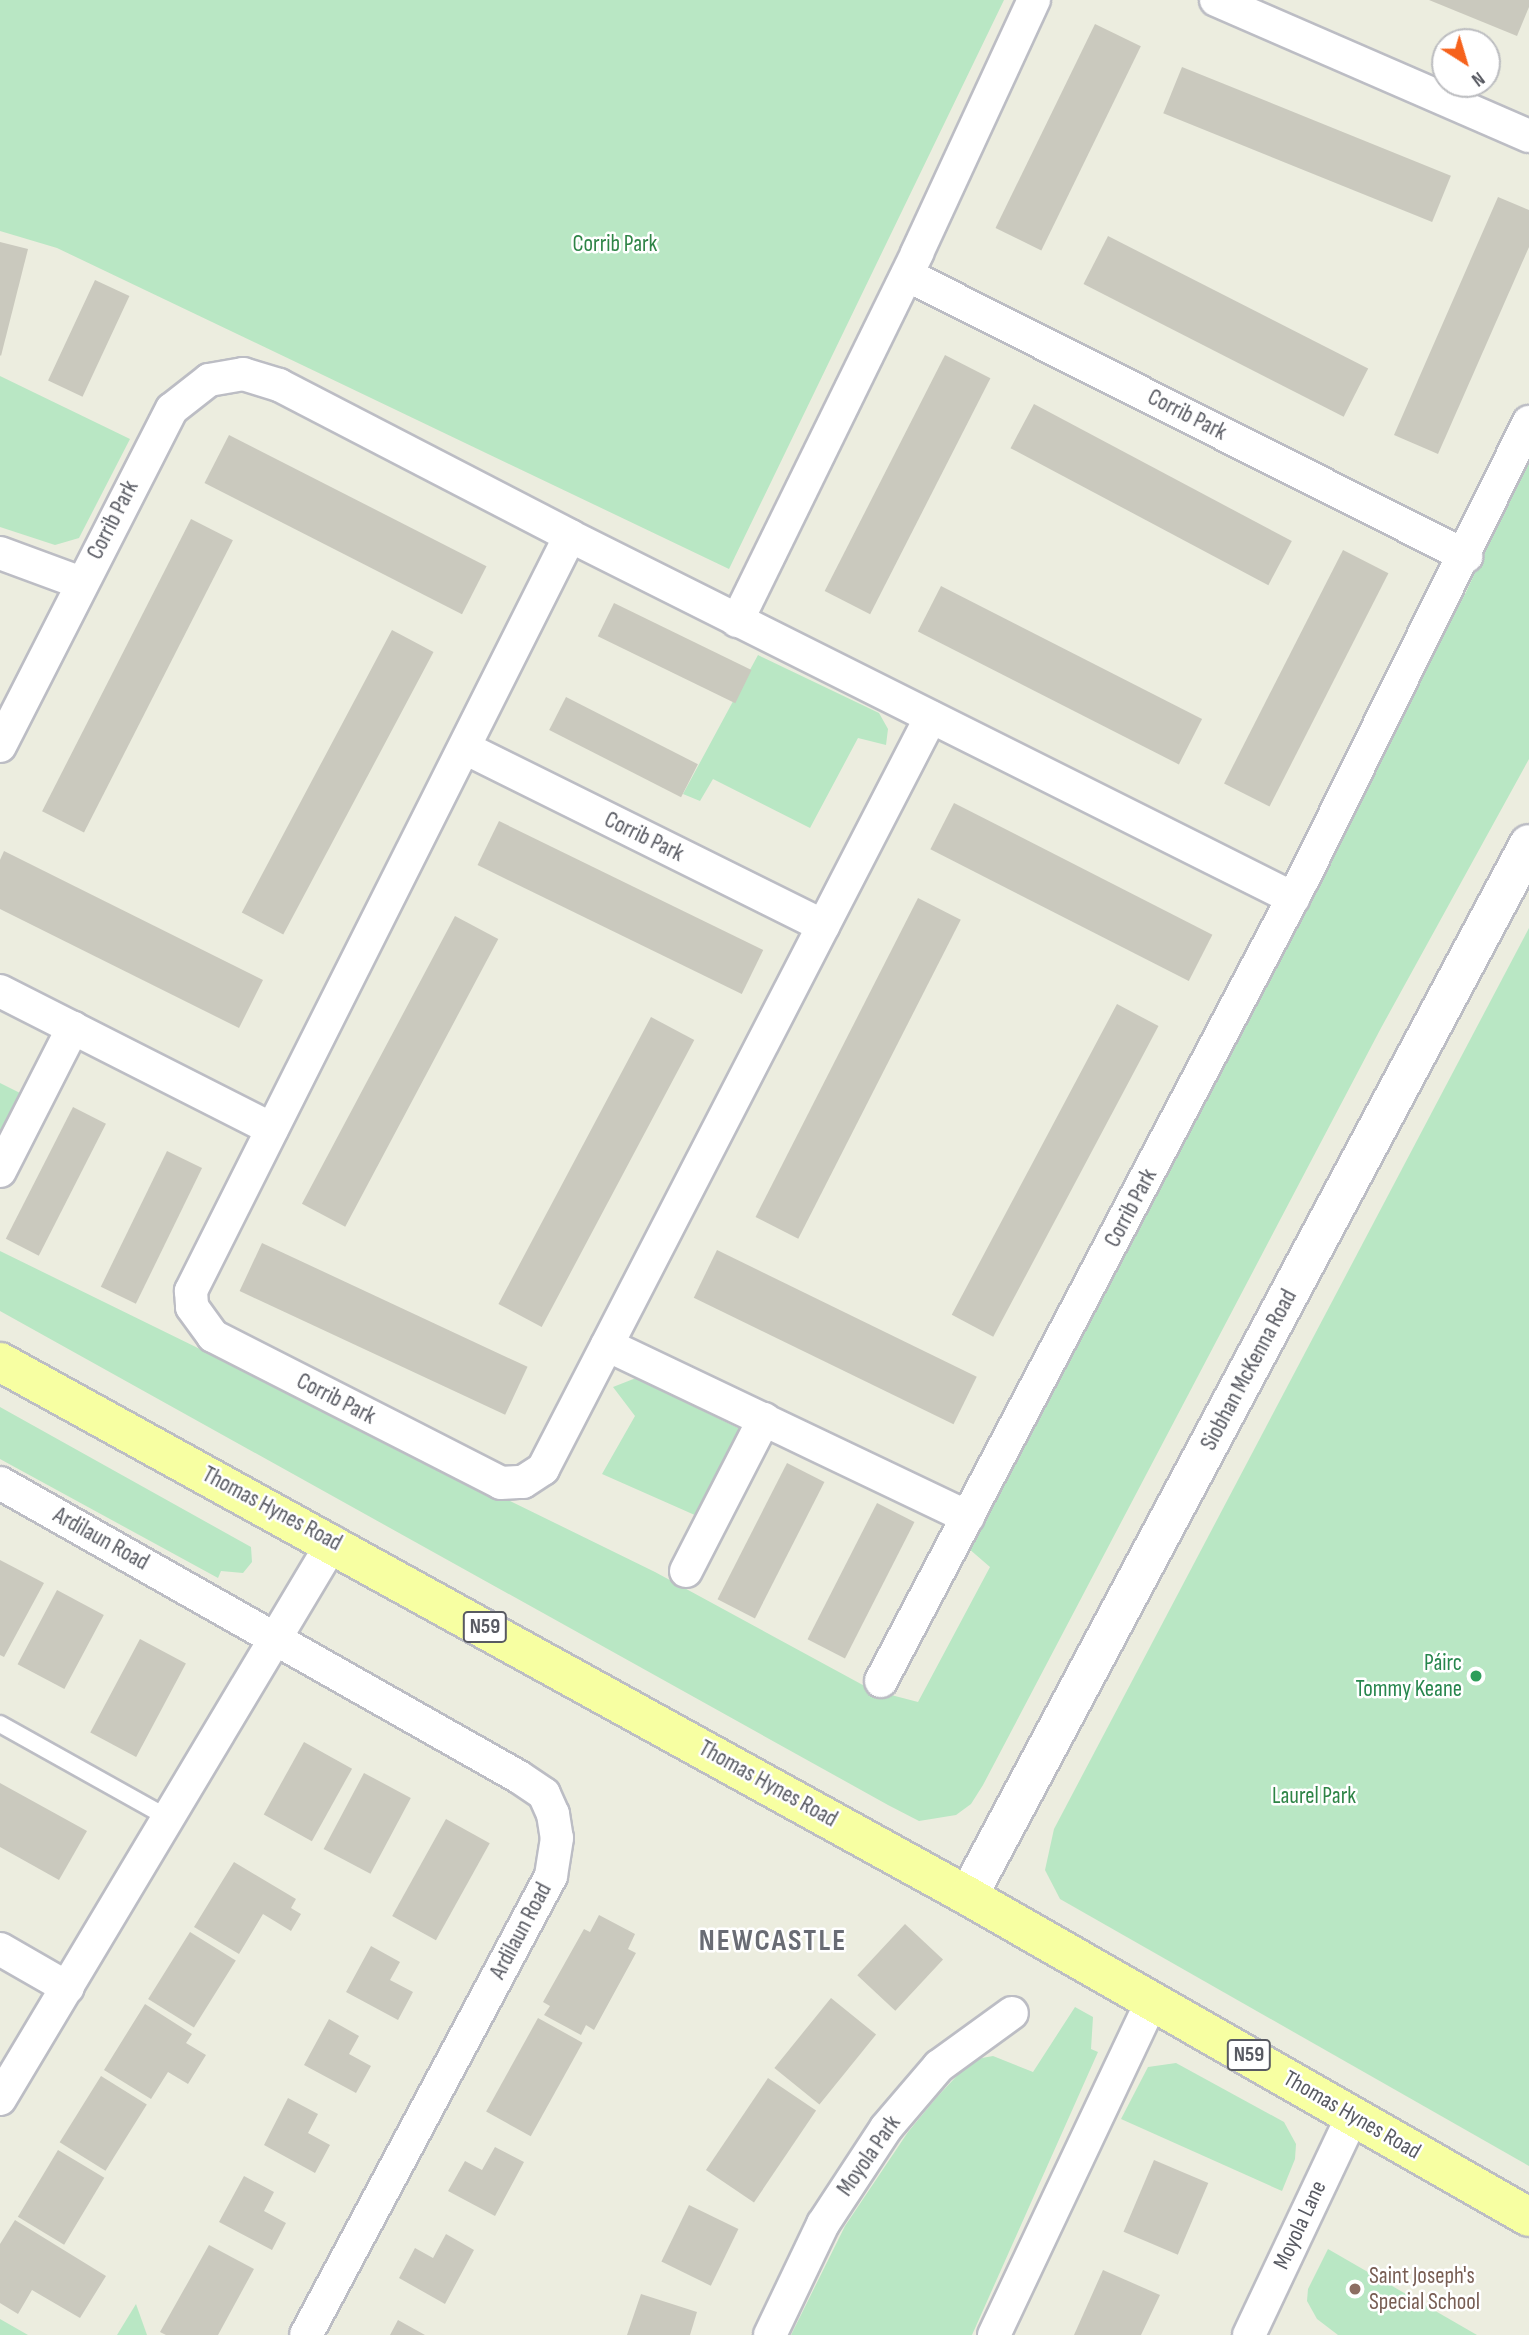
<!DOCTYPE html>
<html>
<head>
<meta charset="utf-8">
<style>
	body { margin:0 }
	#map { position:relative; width:1529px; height:2335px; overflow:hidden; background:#eceddf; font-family:"Sofia Sans Condensed",sans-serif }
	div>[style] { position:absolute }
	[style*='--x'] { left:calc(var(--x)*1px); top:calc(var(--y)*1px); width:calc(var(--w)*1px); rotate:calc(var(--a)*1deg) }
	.green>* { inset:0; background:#b9e7c4 }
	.building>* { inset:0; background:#cac9be; transform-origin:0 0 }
	.roads { filter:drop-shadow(2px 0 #bcbdc4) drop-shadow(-2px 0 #bcbdc4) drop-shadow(0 2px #bcbdc4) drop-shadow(0 -2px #bcbdc4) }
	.lane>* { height:16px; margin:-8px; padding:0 8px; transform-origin:8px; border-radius:8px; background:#fff }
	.street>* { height:32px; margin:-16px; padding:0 16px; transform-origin:16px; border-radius:16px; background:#fff }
	.secondary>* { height:38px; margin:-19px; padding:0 19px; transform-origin:19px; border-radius:19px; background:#fff }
	.primary>* { height:38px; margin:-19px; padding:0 19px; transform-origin:19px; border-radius:19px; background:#f7ffa2 }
	.dots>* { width:19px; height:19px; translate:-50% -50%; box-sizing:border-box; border:4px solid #fff; border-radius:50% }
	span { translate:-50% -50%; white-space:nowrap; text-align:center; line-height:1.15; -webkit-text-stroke:5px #fff; paint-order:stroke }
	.shield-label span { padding:2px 5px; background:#fff; border:2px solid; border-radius:5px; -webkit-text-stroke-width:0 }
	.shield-label { font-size:21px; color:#585a62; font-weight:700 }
	.park-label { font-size:23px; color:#2e8446 }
	.street-label { font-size:23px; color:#585a62 }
	.leisure-label { font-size:23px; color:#27864d }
	.right { translate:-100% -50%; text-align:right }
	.education-label { font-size:23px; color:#785e54 }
	.left { translate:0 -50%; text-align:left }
	.district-label { font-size:30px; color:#696c74; font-weight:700; letter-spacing:2px }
	.north { position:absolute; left:1431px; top:28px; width:70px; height:70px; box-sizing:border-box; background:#fff; border:2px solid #bcbdc0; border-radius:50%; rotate:143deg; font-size:19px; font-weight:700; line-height:28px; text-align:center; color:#585a62 }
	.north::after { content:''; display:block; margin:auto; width:24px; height:32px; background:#f6621c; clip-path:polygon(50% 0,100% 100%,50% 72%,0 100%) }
</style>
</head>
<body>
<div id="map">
	<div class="green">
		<i style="clip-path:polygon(0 0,1004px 0,729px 569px,57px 248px,0 231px)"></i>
		<i style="clip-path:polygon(0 376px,130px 439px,79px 538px,55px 545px,0 527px)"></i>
		<i style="clip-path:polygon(1529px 455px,1529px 759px,1381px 1028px,983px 1785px,971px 1804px,956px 1815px,919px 1821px,888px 1805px,0 1311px,0 1251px,655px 1572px,872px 1690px,918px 1702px,990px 1567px,968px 1548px,1466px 592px)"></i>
		<i style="clip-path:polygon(758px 655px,879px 713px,888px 729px,886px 745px,858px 738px,810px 828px,713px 779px,700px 801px,683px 794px)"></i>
		<i style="clip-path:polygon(1529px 928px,1529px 2166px,1060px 1899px,1045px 1870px,1054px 1829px)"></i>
		<i style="clip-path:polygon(0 1083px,20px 1093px,0 1133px)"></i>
		<i style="clip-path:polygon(636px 1378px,740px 1429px,697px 1516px,602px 1474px,635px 1416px,613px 1387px)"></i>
		<i style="clip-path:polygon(0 1407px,251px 1547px,252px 1562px,243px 1573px,221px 1571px,218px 1578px,0 1459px)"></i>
		<i style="clip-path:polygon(1075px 2007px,1093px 2017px,1091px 2049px,1098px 2052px,972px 2335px,791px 2335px,845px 2226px,908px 2132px,937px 2097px,968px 2064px,982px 2058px,993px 2056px,1033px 2072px)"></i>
		<i style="clip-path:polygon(1176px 2063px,1284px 2122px,1296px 2144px,1295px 2159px,1282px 2191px,1121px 2119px,1148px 2067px)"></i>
		<i style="clip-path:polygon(1328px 2249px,1477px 2335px,1338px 2335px,1317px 2319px,1307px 2301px,1308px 2289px)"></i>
		<i style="clip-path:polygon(136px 2304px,147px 2335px,117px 2335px)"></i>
		<i style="clip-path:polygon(0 2319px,28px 2335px,0 2335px)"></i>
	</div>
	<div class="building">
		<i style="clip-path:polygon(1429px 0,1529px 0,1529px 7px,1517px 36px)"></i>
		<i style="left:1095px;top:24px;width:51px;height:227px;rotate:26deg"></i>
		<i style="left:1182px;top:67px;width:290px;height:50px;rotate:22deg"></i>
		<i style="clip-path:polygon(1498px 197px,1529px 210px,1529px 247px,1438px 454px,1394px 435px)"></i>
		<i style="left:1108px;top:236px;width:292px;height:54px;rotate:27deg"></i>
		<i style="clip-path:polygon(0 242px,28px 249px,1px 356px,0 355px)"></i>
		<i style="left:95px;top:280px;width:38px;height:111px;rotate:25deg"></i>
		<i style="left:945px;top:355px;width:51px;height:265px;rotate:27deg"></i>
		<i style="left:1034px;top:404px;width:292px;height:50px;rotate:28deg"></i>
		<i style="left:229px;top:435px;width:289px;height:54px;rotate:27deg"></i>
		<i style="left:191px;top:519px;width:47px;height:328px;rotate:27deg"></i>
		<i style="left:1343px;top:550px;width:51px;height:262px;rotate:27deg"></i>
		<i style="left:941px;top:586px;width:293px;height:51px;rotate:27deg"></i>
		<i style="left:614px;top:603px;width:153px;height:37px;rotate:26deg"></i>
		<i style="left:392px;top:630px;width:47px;height:320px;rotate:28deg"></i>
		<i style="left:566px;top:697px;width:148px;height:37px;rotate:27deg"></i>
		<i style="left:954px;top:803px;width:290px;height:52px;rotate:27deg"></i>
		<i style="left:499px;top:821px;width:294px;height:49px;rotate:26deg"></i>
		<i style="clip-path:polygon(4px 851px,263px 980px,239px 1028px,0 909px,0 860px)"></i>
		<i style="left:918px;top:898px;width:48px;height:358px;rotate:27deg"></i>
		<i style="left:455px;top:916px;width:49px;height:326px;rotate:28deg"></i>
		<i style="left:1117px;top:1004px;width:47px;height:352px;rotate:28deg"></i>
		<i style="left:651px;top:1017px;width:49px;height:325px;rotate:28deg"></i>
		<i style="left:73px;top:1107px;width:37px;height:148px;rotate:27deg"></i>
		<i style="left:167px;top:1151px;width:39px;height:151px;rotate:26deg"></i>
		<i style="left:262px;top:1243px;width:293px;height:53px;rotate:25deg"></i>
		<i style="left:717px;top:1250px;width:289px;height:53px;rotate:26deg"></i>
		<i style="left:787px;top:1463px;width:42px;height:153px;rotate:27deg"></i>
		<i style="left:877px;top:1503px;width:42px;height:153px;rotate:27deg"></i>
		<i style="clip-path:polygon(0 1560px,44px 1583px,4px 1657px,0 1655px)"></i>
		<i style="left:57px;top:1590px;width:53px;height:84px;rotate:28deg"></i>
		<i style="left:140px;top:1639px;width:52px;height:106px;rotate:28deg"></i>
		<i style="left:304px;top:1742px;width:55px;height:83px;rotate:29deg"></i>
		<i style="left:364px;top:1773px;width:53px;height:86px;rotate:28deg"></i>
		<i style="clip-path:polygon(0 1783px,87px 1831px,59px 1880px,0 1847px)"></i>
		<i style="left:446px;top:1819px;width:50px;height:111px;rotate:29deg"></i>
		<i style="clip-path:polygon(234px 1862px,296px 1899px,291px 1908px,301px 1914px,291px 1931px,263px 1914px,239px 1954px,194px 1927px)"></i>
		<i style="clip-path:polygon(599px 1915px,635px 1934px,628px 1949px,636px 1953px,594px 2030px,586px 2025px,581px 2035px,544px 2015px,550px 2006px,543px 2002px,584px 1929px,590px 1932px)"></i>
		<i style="left:905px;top:1924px;width:52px;height:70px;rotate:43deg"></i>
		<i style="left:190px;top:1932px;width:54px;height:79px;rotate:32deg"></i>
		<i style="clip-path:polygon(371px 1946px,400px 1962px,390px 1980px,413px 1992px,398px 2020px,346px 1992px)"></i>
		<i style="left:831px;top:1998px;width:58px;height:90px;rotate:39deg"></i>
		<i style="clip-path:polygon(145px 2004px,192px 2034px,186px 2043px,206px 2055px,188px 2084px,168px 2072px,151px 2099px,104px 2070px)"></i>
		<i style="left:538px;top:2018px;width:51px;height:107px;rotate:29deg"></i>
		<i style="clip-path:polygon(329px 2019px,359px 2036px,349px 2054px,371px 2066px,356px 2093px,304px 2065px)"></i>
		<i style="left:101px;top:2076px;width:54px;height:78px;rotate:32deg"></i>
		<i style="left:768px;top:2078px;width:58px;height:111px;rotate:34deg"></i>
		<i style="clip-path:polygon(288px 2098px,318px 2114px,308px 2133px,330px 2145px,315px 2173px,264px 2145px)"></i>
		<i style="clip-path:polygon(495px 2147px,524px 2162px,495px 2216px,448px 2191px,465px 2161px,482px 2170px)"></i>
		<i style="left:58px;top:2150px;width:54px;height:78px;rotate:31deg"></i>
		<i style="left:1154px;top:2160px;width:59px;height:78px;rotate:23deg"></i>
		<i style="clip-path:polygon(244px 2176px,274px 2192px,264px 2211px,286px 2223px,272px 2250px,219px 2222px)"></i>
		<i style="left:689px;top:2205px;width:55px;height:63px;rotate:26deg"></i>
		<i style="clip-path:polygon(15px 2220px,106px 2276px,80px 2318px,32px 2290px,18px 2314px,0 2303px,0 2244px)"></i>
		<i style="clip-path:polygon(446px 2234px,474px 2250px,445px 2304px,399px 2278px,415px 2248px,433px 2258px)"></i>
		<i style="clip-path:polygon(209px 2245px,254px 2269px,218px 2335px,166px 2335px,160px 2332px)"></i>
		<i style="clip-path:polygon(1103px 2270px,1160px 2295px,1141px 2335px,1074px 2335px)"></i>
		<i style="clip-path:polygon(641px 2294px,697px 2312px,690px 2335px,627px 2335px)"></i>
		<i style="clip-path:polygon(398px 2320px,425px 2335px,390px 2335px)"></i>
	</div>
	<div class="roads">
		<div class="lane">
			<i style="--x:0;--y:1724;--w:195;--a:29.2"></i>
		</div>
		<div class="street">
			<i style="--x:1216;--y:0;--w:341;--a:23.5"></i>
			<i style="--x:907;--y:275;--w:626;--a:26.69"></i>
			<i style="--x:570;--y:536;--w:845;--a:116.66"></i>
			<i style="--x:191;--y:1291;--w:16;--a:86"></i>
			<i style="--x:192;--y:1307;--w:36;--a:54"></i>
			<i style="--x:213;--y:1336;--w:323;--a:27"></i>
			<i style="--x:501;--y:1483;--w:22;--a:-3"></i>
			<i style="--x:523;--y:1482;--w:24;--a:-33"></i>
			<i style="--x:543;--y:1469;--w:846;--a:-62.71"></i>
			<i style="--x:0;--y:553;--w:86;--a:20.3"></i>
			<i style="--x:737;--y:621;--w:410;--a:-63.9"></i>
			<i style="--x:917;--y:253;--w:279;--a:-65.2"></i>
			<i style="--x:0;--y:746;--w:378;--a:-63"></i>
			<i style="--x:172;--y:409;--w:47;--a:-38.1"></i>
			<i style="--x:209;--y:380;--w:35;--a:-10"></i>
			<i style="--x:243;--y:374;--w:38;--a:17"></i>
			<i style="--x:279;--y:385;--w:328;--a:27.4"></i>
			<i style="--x:570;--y:536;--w:809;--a:26.6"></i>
			<i style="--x:465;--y:748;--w:400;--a:26.4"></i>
			<i style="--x:0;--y:991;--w:305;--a:26.9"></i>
			<i style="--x:0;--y:1171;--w:161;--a:-63"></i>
			<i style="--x:607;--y:1345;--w:400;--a:25.5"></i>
			<i style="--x:0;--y:1483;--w:596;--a:29.53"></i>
			<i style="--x:519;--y:1777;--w:30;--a:34"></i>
			<i style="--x:544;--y:1794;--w:22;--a:66"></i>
			<i style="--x:553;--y:1814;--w:24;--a:81"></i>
			<i style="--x:557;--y:1838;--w:38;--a:99"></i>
			<i style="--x:551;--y:1876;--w:520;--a:118.09"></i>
			<i style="--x:686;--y:1571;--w:171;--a:-62.8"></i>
			<i style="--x:881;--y:1681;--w:906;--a:-62.25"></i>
			<i style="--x:1303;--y:879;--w:510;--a:-63.69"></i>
			<i style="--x:0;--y:1949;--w:78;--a:29.8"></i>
			<i style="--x:0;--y:2099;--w:649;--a:-59.13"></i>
			<i style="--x:770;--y:2335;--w:123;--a:-64.5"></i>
			<i style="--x:823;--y:2224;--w:115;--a:-56.7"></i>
			<i style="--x:886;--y:2128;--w:82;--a:-49.5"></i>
			<i style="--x:939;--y:2066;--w:90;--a:-36"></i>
			<i style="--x:994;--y:2335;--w:370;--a:-64.7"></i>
			<i style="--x:1249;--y:2335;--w:243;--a:-64.7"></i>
		</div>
		<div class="secondary">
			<i style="--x:968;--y:1896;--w:1192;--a:-61.93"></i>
		</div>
		<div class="primary">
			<i style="--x:0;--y:1362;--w:1106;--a:28.88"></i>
			<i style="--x:968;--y:1896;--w:646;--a:29.78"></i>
		</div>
	</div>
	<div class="dots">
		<i style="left:1476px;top:1676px;background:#2e9e5b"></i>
		<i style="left:1355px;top:2289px;background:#8d6e63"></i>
	</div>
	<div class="shield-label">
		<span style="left:485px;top:1627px">N59</span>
		<span style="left:1249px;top:2055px">N59</span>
	</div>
	<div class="park-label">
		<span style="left:615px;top:244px">Corrib Park</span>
		<span style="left:1314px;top:1796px">Laurel Park</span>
	</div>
	<div class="street-label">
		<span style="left:1187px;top:415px;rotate:27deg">Corrib Park</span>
		<span style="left:113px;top:520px;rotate:-63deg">Corrib Park</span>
		<span style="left:644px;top:837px;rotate:26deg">Corrib Park</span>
		<span style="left:1131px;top:1208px;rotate:-62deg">Corrib Park</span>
		<span style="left:1249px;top:1370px;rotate:-62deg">Siobhan McKenna Road</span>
		<span style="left:336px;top:1399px;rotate:27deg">Corrib Park</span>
		<span style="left:272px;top:1509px;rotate:28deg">Thomas Hynes Road</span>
		<span style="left:101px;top:1539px;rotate:29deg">Ardilaun Road</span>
		<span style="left:768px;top:1784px;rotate:29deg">Thomas Hynes Road</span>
		<span style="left:521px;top:1931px;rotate:-62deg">Ardilaun Road</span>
		<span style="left:1352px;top:2115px;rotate:30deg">Thomas Hynes Road</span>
		<span style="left:869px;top:2156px;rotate:-55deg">Moyola Park</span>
		<span style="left:1300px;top:2225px;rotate:-65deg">Moyola Lane</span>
	</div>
	<div class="leisure-label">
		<span class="right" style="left:1462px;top:1676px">Páirc<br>Tommy Keane</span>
	</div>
	<div class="education-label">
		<span class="left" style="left:1369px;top:2289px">Saint Joseph's<br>Special School</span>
	</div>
	<div class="district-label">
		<span style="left:773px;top:1941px">NEWCASTLE</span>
	</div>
	<div class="north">N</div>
</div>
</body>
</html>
